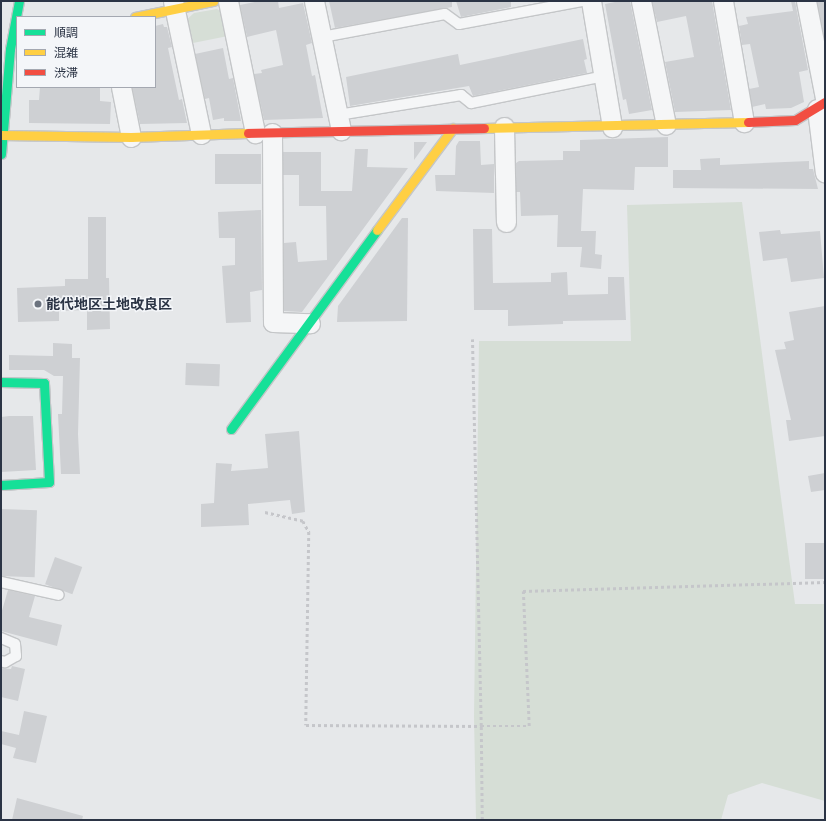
<!DOCTYPE html>
<html>
<head>
<meta charset="utf-8">
<style>
	body { margin:0 }
	#map { position:relative; width:826px; height:821px; overflow:hidden; background:#e6e8ea; font-family:"Space Grotesk","Noto Sans JP",sans-serif }
	div>[style] { position:absolute }
	[style*='--x'] { left:calc(var(--x)*1px); top:calc(var(--y)*1px); width:calc(var(--w)*1px); rotate:calc(var(--a)*1deg) }
	.green>* { inset:0; background:#d6ded6 }
	.building>* { inset:0; background:#ced0d3; transform-origin:0 0 }
	.path>* { height:2.5px; margin-top:-1.25px; transform-origin:0; background:repeating-linear-gradient(90deg,#c5c6ca 0 3px,transparent 0 6px) }
	.roads { filter:drop-shadow(1px 0 #c4c6c8) drop-shadow(-1px 0 #c4c6c8) drop-shadow(0 1px #c4c6c8) drop-shadow(0 -1px #c4c6c8) }
	.lane>* { height:10px; margin:-5px; padding:0 5px; transform-origin:5px; border-radius:5px; background:#f5f6f7 }
	.street>* { height:19px; margin:-9.5px; padding:0 9.5px; transform-origin:9.5px; border-radius:9.5px; background:#f5f6f7 }
	.fast>* { height:9px; margin:-4.5px; padding:0 4.5px; transform-origin:4.5px; border-radius:4.5px; background:#16e098 }
	.slow>* { height:9px; margin:-4.5px; padding:0 4.5px; transform-origin:4.5px; border-radius:4.5px; background:#ffcf43 }
	.jam>* { height:9px; margin:-4.5px; padding:0 4.5px; transform-origin:4.5px; border-radius:4.5px; background:#f24e42 }
	.dots>* { width:11px; height:11px; translate:-50% -50%; box-sizing:border-box; border:2px solid #f4f6f9; border-radius:50% }
	span { translate:-50% -50%; white-space:nowrap; text-align:center; line-height:1.15; -webkit-text-stroke:3px #f4f6f9; paint-order:stroke }
	.poi-label { font-size:14px; color:#2b3445; font-weight:700 }
	.left { translate:0 -50%; text-align:left }
	.frame { position:absolute; inset:0; border:2px solid #2b3445; pointer-events:none }
	.legend { position:absolute; left:16px; top:16px; width:140px; height:72px; box-sizing:border-box; background:#f4f6f9; border:1px solid #a4a8b1; margin:0; padding:5px 7px; list-style:none; font-size:12px; color:#2b3445 }
	.legend li { display:flex; align-items:center; gap:8px; height:20px }
	.legend b { width:20px; border:1px solid #a4a8b1 }
</style>
</head>
<body>
<div id="map">
	<div class="green">
		<i style="clip-path:polygon(217px 9px,223px 13px,228px 36px,188px 44px,184px 22px,194px 13px)"></i>
		<i style="clip-path:polygon(742px 202px,795px 604px,825px 604px,825px 801px,762px 783px,728px 795px,721px 820px,476px 820px,474px 717px,479px 341px,631px 341px,627px 205px)"></i>
	</div>
	<div class="building">
		<i style="clip-path:polygon(260px 1px,278px 1px,279px 8px,303px 3px,312px 43px,306px 45px,312px 76px,315px 75px,323px 118px,264px 120px,254px 74px,262px 73px,261px 70px,283px 65px,276px 30px,247px 37px,240px 5px)"></i>
		<i style="clip-path:polygon(329px 1px,452px 1px,452px 7px,335px 28px)"></i>
		<i style="clip-path:polygon(456px 1px,511px 1px,511px 7px,461px 17px)"></i>
		<i style="clip-path:polygon(620px 1px,630px 1px,652px 110px,629px 114px,626px 99px,623px 100px,605px 4px)"></i>
		<i style="clip-path:polygon(652px 1px,712px 1px,731px 110px,675px 112px,665px 62px,694px 57px,686px 16px,657px 22px)"></i>
		<i style="clip-path:polygon(791px 1px,795px 1px,808px 70px,799px 72px,804px 102px,791px 108px,766px 109px,765px 104px,752px 107px,749px 89px,759px 87px,750px 44px,742px 45px,739px 26px,748px 24px,746px 17px,793px 11px)"></i>
		<i style="clip-path:polygon(817px 1px,825px 1px,825px 35px,824px 35px)"></i>
		<i style="clip-path:polygon(163px 24px,164px 27px,167px 27px,172px 47px,168px 48px,179px 100px,182px 99px,187px 123px,140px 124px,132px 87px,155px 87px,155px 26px)"></i>
		<i style="clip-path:polygon(583px 39px,587px 59px,584px 60px,587px 73px,473px 96px,469px 86px,350px 106px,346px 77px,458px 54px,460px 65px)"></i>
		<i style="clip-path:polygon(223px 48px,229px 79px,233px 78px,241px 121px,224px 121px,224px 118px,213px 120px,209px 98px,205px 99px,195px 54px)"></i>
		<i style="clip-path:polygon(40px 87px,100px 87px,100px 101px,111px 102px,110px 124px,29px 123px,29px 100px,39px 100px)"></i>
		<i style="clip-path:polygon(668px 137px,668px 167px,635px 167px,634px 190px,583px 189px,581px 231px,596px 231px,595px 254px,602px 255px,601px 269px,580px 267px,582px 247px,557px 247px,558px 215px,521px 216px,520px 192px,516px 192px,516px 163px,519px 161px,563px 160px,563px 151px,580px 151px,580px 140px)"></i>
		<i style="clip-path:polygon(459px 141px,480px 141px,481px 165px,494px 164px,494px 193px,436px 191px,435px 175px,455px 175px,456px 146px)"></i>
		<i style="clip-path:polygon(414px 142px,427px 142px,414px 160px)"></i>
		<i style="clip-path:polygon(355px 149px,368px 149px,367px 167px,408px 168px,302px 312px,284px 311px,284px 243px,296px 242px,298px 262px,327px 260px,326px 206px,299px 206px,299px 175px,283px 175px,283px 152px,321px 152px,321px 191px,352px 191px)"></i>
		<i style="left:261px;top:154px;width:30px;height:46px;rotate:90deg"></i>
		<i style="clip-path:polygon(720px 158px,720px 165px,809px 161px,809px 169px,813px 169px,818px 189px,673px 188px,673px 170px,701px 170px,700px 159px)"></i>
		<i style="clip-path:polygon(261px 210px,262px 290px,250px 292px,251px 322px,226px 323px,222px 266px,235px 265px,235px 238px,219px 238px,218px 212px)"></i>
		<i style="clip-path:polygon(88px 217px,106px 217px,106px 278px,109px 278px,110px 329px,87px 330px,87px 310px,59px 311px,59px 321px,18px 322px,17px 288px,65px 286px,65px 279px,88px 279px)"></i>
		<i style="clip-path:polygon(402px 218px,408px 218px,407px 321px,337px 322px,338px 306px)"></i>
		<i style="clip-path:polygon(473px 229px,492px 229px,493px 283px,551px 282px,551px 273px,567px 272px,568px 295px,608px 294px,608px 277px,624px 277px,626px 320px,563px 321px,563px 324px,508px 326px,508px 310px,474px 310px)"></i>
		<i style="clip-path:polygon(780px 230px,781px 234px,820px 231px,824px 278px,791px 282px,787px 258px,763px 261px,759px 232px)"></i>
		<i style="clip-path:polygon(825px 306px,825px 436px,789px 441px,786px 420px,791px 420px,775px 350px,786px 349px,784px 342px,794px 340px,789px 312px)"></i>
		<i style="clip-path:polygon(53px 343px,72px 344px,72px 358px,80px 358px,78px 434px,80px 474px,61px 474px,58px 414px,62px 414px,63px 376px,54px 376px,44px 370px,9px 370px,9px 355px,53px 356px)"></i>
		<i style="left:186px;top:363px;width:34px;height:22px;rotate:2deg"></i>
		<i style="clip-path:polygon(9px 416px,33px 416px,36px 470px,1px 472px,1px 417px)"></i>
		<i style="clip-path:polygon(299px 431px,305px 512px,292px 514px,290px 500px,248px 504px,249px 525px,201px 527px,201px 504px,214px 503px,216px 463px,232px 464px,231px 471px,268px 468px,265px 434px)"></i>
		<i style="clip-path:polygon(825px 473px,825px 490px,811px 492px,808px 476px)"></i>
		<i style="left:1px;top:509px;width:36px;height:67px;rotate:2deg"></i>
		<i style="left:805px;top:543px;width:20px;height:36px"></i>
		<i style="left:55px;top:557px;width:29px;height:29px;rotate:20deg"></i>
		<i style="clip-path:polygon(8px 590px,35px 596px,29px 617px,62px 625px,57px 646px,1px 631px,1px 614px)"></i>
		<i style="clip-path:polygon(12px 666px,25px 669px,18px 701px,1px 697px,1px 668px,11px 669px)"></i>
		<i style="clip-path:polygon(24px 711px,47px 716px,36px 763px,13px 758px,16px 748px,1px 744px,1px 731px,19px 735px)"></i>
		<i style="clip-path:polygon(17px 798px,83px 816px,82px 820px,12px 820px)"></i>
	</div>
	<div class="path">
		<i style="--x:265;--y:512;--w:39;--a:13"></i>
		<i style="--x:303;--y:521;--w:13;--a:61"></i>
		<i style="--x:309;--y:532;--w:193;--a:90.9"></i>
		<i style="--x:306;--y:725;--w:175;--a:0.3"></i>
		<i style="--x:481;--y:726;--w:387;--a:-91.3"></i>
		<i style="--x:482;--y:820;--w:94;--a:-90.6"></i>
		<i style="--x:481;--y:726;--w:48;--a:0"></i>
		<i style="--x:529;--y:726;--w:135;--a:-92.5"></i>
		<i style="--x:523;--y:591;--w:302;--a:-1.7"></i>
	</div>
	<div class="roads">
		<div class="lane">
			<i style="--x:322;--y:37;--w:125;--a:-10.6"></i>
			<i style="--x:445;--y:14;--w:17;--a:36"></i>
			<i style="--x:459;--y:24;--w:125;--a:-10.6"></i>
			<i style="--x:338;--y:115;--w:125;--a:-9.2"></i>
			<i style="--x:461;--y:95;--w:13;--a:39"></i>
			<i style="--x:471;--y:103;--w:137;--a:-11.4"></i>
			<i style="--x:1;--y:582;--w:59;--a:12.6"></i>
			<i style="--x:1;--y:638;--w:15;--a:23"></i>
			<i style="--x:15;--y:644;--w:12;--a:85"></i>
			<i style="--x:16;--y:656;--w:13;--a:151"></i>
			<i style="--x:5;--y:662;--w:4;--a:-166"></i>
		</div>
		<div class="street">
			<i style="--x:173;--y:1;--w:136;--a:78.1"></i>
			<i style="--x:228;--y:1;--w:135;--a:78.4"></i>
			<i style="--x:314;--y:1;--w:132;--a:78.2"></i>
			<i style="--x:591;--y:1;--w:128;--a:80.5"></i>
			<i style="--x:641;--y:1;--w:126;--a:78.6"></i>
			<i style="--x:723;--y:1;--w:123;--a:80.2"></i>
			<i style="--x:806;--y:1;--w:99;--a:78.9"></i>
			<i style="--x:121;--y:87;--w:51;--a:78.7"></i>
			<i style="--x:817;--y:109;--w:64;--a:82.9"></i>
			<i style="--x:504;--y:127;--w:95;--a:88.8"></i>
			<i style="--x:272;--y:133;--w:189;--a:89.7"></i>
			<i style="--x:273;--y:322;--w:37;--a:2"></i>
		</div>
		<div class="fast">
			<i style="--x:1;--y:154;--w:105;--a:-85.1"></i>
			<i style="--x:10;--y:49;--w:49;--a:-79.4"></i>
			<i style="--x:1;--y:382;--w:43;--a:1.3"></i>
			<i style="--x:44;--y:383;--w:99;--a:87.1"></i>
			<i style="--x:49;--y:482;--w:48;--a:176.4"></i>
			<i style="--x:231;--y:429;--w:247;--a:-53.7"></i>
		</div>
		<div class="slow">
			<i style="--x:135;--y:17;--w:80;--a:-11.6"></i>
			<i style="--x:484;--y:128;--w:264;--a:-1.3"></i>
			<i style="--x:1;--y:135;--w:130;--a:0.9"></i>
			<i style="--x:131;--y:137;--w:117;--a:-2"></i>
			<i style="--x:377;--y:230;--w:127;--a:-53.3"></i>
		</div>
		<div class="jam">
			<i style="--x:748;--y:122;--w:47;--a:-2.4"></i>
			<i style="--x:795;--y:120;--w:35;--a:-31"></i>
			<i style="--x:248;--y:133;--w:236;--a:-1.2"></i>
		</div>
	</div>
	<div class="dots">
		<i style="left:38px;top:304px;background:#6c737f"></i>
	</div>
	<div class="poi-label">
		<span class="left" style="left:46px;top:304px">能代地区土地改良区</span>
	</div>
	<div class="frame"></div>
	<ul class="legend">
	<li><b style="height:5px;background:#16e098"></b>順調</li>
	<li><b style="height:5px;background:#ffcf43"></b>混雑</li>
	<li><b style="height:5px;background:#f24e42"></b>渋滞</li>
	</ul>
</div>
</body>
</html>
